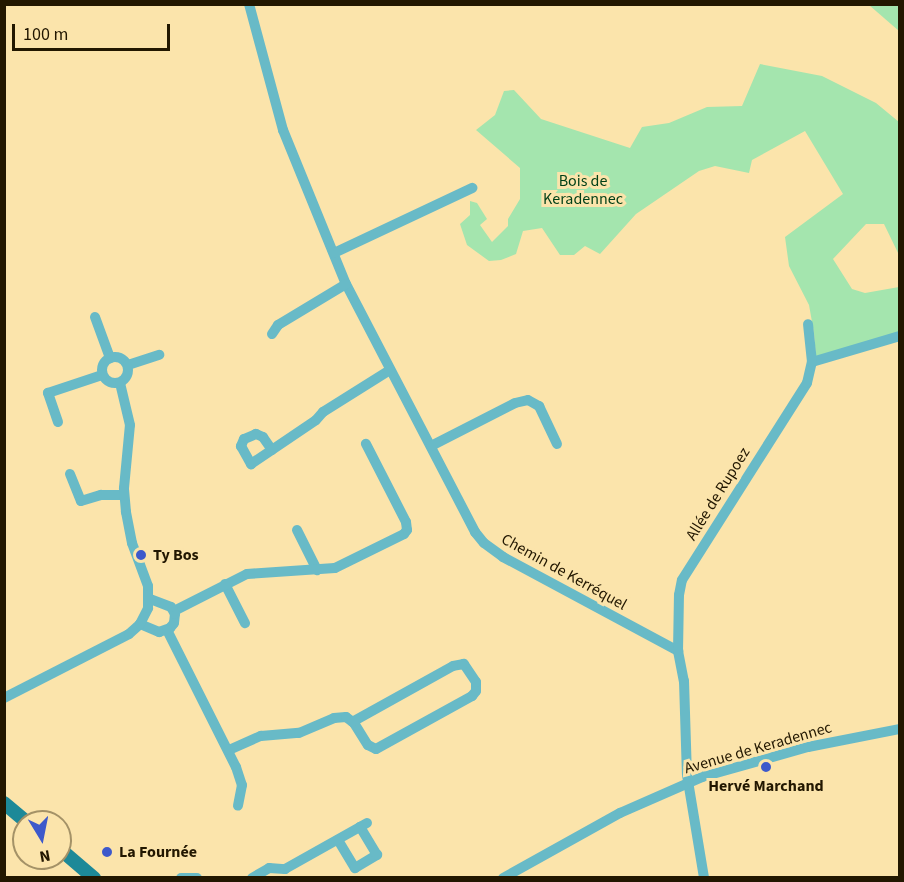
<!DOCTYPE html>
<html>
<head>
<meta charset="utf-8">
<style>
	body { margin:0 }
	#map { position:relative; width:904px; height:882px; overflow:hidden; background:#fbe4ab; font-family:"Source Sans 3",sans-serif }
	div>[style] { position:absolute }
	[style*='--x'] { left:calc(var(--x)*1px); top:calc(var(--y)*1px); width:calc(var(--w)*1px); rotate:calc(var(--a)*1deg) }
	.green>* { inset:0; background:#a4e5ae }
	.minor>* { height:10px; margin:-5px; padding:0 5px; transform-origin:5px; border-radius:5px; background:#68bac7 }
	.minor>.ring { margin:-5px; padding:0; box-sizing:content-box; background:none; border:10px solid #68bac7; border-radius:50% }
	.major>* { height:14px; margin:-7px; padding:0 7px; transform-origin:7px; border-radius:7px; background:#1d8998 }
	.dots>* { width:16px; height:16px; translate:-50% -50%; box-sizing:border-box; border:3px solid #fbe4ab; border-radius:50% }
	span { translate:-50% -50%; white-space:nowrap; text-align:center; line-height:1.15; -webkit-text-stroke:6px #fbe4ab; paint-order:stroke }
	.park-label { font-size:16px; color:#003f16 }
	.street-label { font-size:16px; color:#221700 }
	.poi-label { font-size:16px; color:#221700; font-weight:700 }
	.left { translate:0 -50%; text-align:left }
	.frame { position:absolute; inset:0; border:6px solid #221700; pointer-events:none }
	.north { position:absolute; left:12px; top:810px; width:60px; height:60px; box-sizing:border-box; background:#fbe4ab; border:2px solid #a49267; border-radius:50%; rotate:170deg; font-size:16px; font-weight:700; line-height:24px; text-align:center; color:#221700 }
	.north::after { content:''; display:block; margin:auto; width:21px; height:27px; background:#3d59cb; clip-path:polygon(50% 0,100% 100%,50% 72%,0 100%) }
	.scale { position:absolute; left:12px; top:24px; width:158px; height:27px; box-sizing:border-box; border:3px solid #221700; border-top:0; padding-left:8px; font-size:18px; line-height:21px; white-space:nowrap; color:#221700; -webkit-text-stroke:4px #fbe4ab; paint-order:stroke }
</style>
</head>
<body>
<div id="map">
	<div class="green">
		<i style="clip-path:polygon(869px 5px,899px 5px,899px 31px)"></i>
		<i style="clip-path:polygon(760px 64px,822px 76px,876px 103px,899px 122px,899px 255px,884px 224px,866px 224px,833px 259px,852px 289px,865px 293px,899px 287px,899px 332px,816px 357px,814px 333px,809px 305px,789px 266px,785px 237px,843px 194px,805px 131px,752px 160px,749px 173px,715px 166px,699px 171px,636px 214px,600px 254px,585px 246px,574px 255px,560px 255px,542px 228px,523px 231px,516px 254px,501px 260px,489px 261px,467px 245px,460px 224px,470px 215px,470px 201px,477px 203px,487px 219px,480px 225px,492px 242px,508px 226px,508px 219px,520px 199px,520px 168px,476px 130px,495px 115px,504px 91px,514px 90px,541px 119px,630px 148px,642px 127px,669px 123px,707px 107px,742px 106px)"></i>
	</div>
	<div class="minor">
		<i style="--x:249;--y:4;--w:131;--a:74.9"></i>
		<i style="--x:283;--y:130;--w:166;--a:67.8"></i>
		<i style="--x:346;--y:284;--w:280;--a:62.5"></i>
		<i style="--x:475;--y:532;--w:14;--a:51"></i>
		<i style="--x:484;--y:543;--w:24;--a:36"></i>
		<i style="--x:503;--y:557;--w:199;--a:28.2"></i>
		<i style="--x:678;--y:651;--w:31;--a:79"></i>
		<i style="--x:684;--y:681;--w:94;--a:88.2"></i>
		<i style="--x:687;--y:775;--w:104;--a:80.6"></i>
		<i style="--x:334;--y:253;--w:153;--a:-25.2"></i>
		<i style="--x:95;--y:317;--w:44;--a:69.9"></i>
		<i style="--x:272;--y:334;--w:11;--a:-56"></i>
		<i style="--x:278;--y:325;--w:79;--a:-31.1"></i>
		<i class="ring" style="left:102px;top:357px;width:16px;height:16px"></i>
		<i style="--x:812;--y:362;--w:92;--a:-16.5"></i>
		<i style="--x:128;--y:365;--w:33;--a:-18"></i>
		<i style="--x:58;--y:422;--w:31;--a:-109"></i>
		<i style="--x:48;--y:393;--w:57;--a:-18.4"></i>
		<i style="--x:431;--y:446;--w:94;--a:-27.1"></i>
		<i style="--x:515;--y:403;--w:13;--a:-13"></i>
		<i style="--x:528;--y:400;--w:13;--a:29"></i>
		<i style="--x:539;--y:406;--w:42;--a:64.7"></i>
		<i style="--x:272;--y:450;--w:16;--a:-125"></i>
		<i style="--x:263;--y:437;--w:8;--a:-157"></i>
		<i style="--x:256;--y:434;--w:13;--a:157"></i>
		<i style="--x:244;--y:439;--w:8;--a:113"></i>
		<i style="--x:241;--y:446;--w:21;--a:61"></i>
		<i style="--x:251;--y:464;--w:78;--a:-34.1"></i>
		<i style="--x:316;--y:420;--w:11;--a:-49"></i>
		<i style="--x:323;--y:412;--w:79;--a:-32.1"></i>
		<i style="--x:70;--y:474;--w:29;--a:68"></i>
		<i style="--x:81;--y:501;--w:21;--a:-17"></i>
		<i style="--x:101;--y:495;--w:23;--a:0"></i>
		<i style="--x:297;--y:530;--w:45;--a:63.4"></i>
		<i style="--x:225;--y:584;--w:44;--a:62.9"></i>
		<i style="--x:174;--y:611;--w:82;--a:-26.9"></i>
		<i style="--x:247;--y:574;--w:88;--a:-3.9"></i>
		<i style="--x:335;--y:568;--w:77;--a:-26.2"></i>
		<i style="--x:404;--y:534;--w:5;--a:-53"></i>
		<i style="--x:407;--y:530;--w:8;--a:-97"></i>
		<i style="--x:406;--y:522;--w:88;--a:-117.1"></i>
		<i style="--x:140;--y:624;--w:21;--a:23"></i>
		<i style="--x:159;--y:632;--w:12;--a:-20"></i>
		<i style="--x:170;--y:628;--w:6;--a:-51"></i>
		<i style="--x:174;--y:623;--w:9;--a:-84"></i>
		<i style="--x:175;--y:614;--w:8;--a:-120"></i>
		<i style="--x:171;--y:607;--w:22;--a:-159"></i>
		<i style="--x:167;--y:630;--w:153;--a:63.3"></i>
		<i style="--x:236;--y:767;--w:19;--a:72"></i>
		<i style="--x:242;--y:785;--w:21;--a:101"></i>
		<i style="--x:678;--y:651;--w:56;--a:-89"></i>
		<i style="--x:679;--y:595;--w:15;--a:-79"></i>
		<i style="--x:682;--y:580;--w:233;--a:-57.6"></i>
		<i style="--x:807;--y:383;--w:22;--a:-77"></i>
		<i style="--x:812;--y:362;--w:38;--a:-96"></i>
		<i style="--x:4;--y:698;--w:140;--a:-27.1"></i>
		<i style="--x:129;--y:634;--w:15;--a:-42"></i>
		<i style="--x:140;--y:624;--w:18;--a:-63"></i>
		<i style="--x:148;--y:608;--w:22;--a:-90"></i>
		<i style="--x:148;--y:586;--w:46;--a:-110.4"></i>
		<i style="--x:132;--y:543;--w:32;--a:-101"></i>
		<i style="--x:126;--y:512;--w:24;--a:-95"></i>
		<i style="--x:124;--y:488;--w:63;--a:-84.6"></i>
		<i style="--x:130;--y:425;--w:43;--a:-103.4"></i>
		<i style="--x:229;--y:750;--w:35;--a:-24"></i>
		<i style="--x:261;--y:736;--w:38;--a:-5"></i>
		<i style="--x:299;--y:733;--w:38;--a:-23"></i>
		<i style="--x:334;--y:718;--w:12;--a:-5"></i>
		<i style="--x:346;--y:717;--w:10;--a:37"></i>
		<i style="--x:354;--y:723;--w:26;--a:58"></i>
		<i style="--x:368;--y:745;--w:9;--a:27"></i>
		<i style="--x:376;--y:749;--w:110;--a:-28.9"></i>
		<i style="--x:472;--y:696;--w:6;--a:-51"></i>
		<i style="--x:476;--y:691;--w:9;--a:-90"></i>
		<i style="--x:476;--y:682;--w:22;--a:-124"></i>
		<i style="--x:464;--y:664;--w:11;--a:170"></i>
		<i style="--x:453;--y:666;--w:115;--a:151"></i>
		<i style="--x:338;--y:840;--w:33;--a:59"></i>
		<i style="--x:355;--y:868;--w:26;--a:-31"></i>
		<i style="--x:377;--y:855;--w:33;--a:-121"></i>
		<i style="--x:181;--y:878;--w:16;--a:0"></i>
		<i style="--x:252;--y:878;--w:20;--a:-30"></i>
		<i style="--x:269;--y:868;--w:16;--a:4"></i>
		<i style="--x:285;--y:869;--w:94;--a:-29.3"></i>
		<i style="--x:503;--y:878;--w:134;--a:-29.1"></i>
		<i style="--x:620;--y:813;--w:90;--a:-23.7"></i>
		<i style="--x:702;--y:777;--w:110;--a:-15.8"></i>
		<i style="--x:808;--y:747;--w:94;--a:-11.1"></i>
	</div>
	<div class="major">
		<i style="--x:4;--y:803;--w:30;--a:40"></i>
		<i style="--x:60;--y:849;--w:45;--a:40.5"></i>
	</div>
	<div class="dots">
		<i style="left:141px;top:555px;background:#3d59cb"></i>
		<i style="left:766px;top:767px;background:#3d59cb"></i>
		<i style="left:107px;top:852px;background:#3d59cb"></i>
	</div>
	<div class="park-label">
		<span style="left:583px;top:190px">Bois de<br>Keradennec</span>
	</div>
	<div class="street-label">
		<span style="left:718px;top:494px;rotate:-58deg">Allée de Rupoez</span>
		<span style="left:564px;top:572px;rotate:29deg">Chemin de Kerréquel</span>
		<span style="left:758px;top:748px;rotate:-16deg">Avenue de Keradennec</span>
	</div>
	<div class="poi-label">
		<span class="left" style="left:153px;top:555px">Ty Bos</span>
		<span style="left:766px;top:786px">Hervé Marchand</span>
		<span class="left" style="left:119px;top:852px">La Fournée</span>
	</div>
	<div class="frame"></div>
	<div class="north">N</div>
	<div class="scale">100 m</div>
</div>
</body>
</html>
